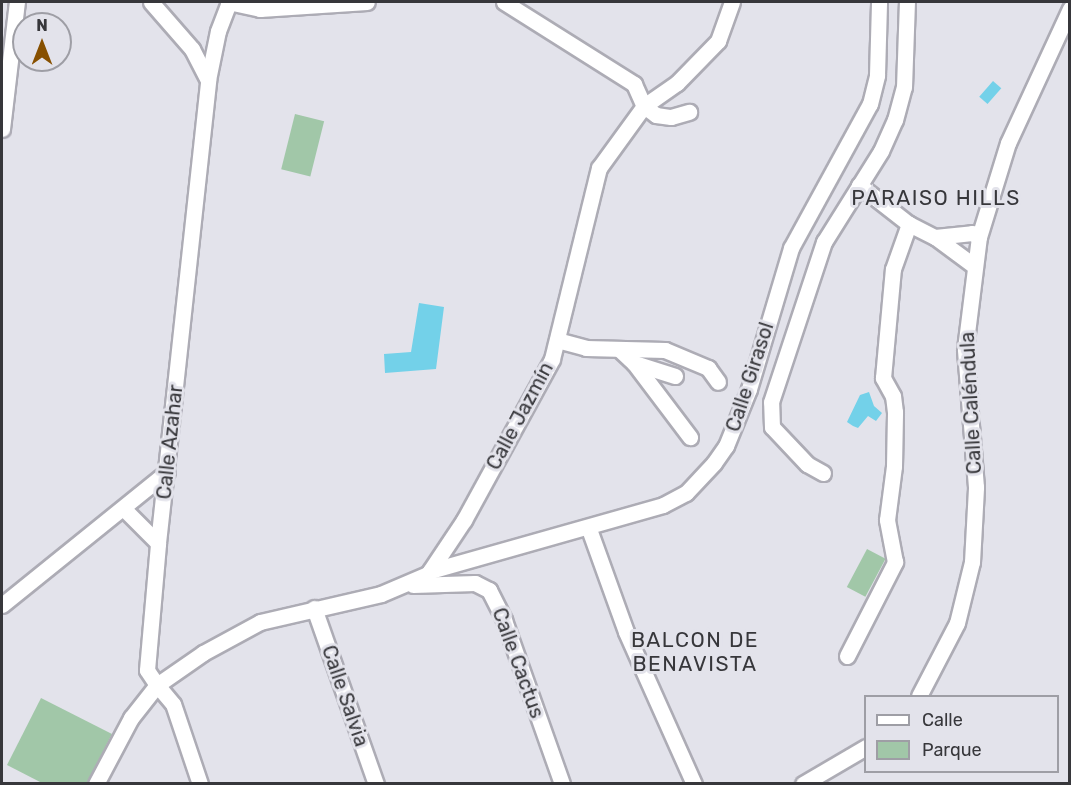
<!DOCTYPE html>
<html>
<head>
<meta charset="utf-8">
<style>
	body { margin:0 }
	#map { position:relative; width:1071px; height:785px; overflow:hidden; background:#e3e3eb; font-family:Rubik,sans-serif }
	div>[style] { position:absolute }
	[style*='--x'] { left:calc(var(--x)*1px); top:calc(var(--y)*1px); width:calc(var(--w)*1px); rotate:calc(var(--a)*1deg) }
	.green>* { inset:0; background:#a1c7a8; transform-origin:0 0 }
	.water>* { inset:0; background:#73d1e9; transform-origin:0 0 }
	.roads { filter:drop-shadow(2px 0 #adacb5) drop-shadow(-2px 0 #adacb5) drop-shadow(0 2px #adacb5) drop-shadow(0 -2px #adacb5) }
	.minor>* { height:15px; margin:-7.5px; padding:0 7.5px; transform-origin:7.5px; border-radius:7.5px; background:#fff }
	span { translate:-50% -50%; white-space:nowrap; text-align:center; line-height:1.15; -webkit-text-stroke:6px #e3e3eb; paint-order:stroke }
	.street-label { font-size:20px; color:#37373b }
	.neighbourhood-label { font-size:21px; color:#37373b; letter-spacing:1.5px }
	.frame { position:absolute; inset:0; border:3px solid #37373b; pointer-events:none }
	.legend { position:absolute; left:864px; top:695px; width:195px; height:78px; box-sizing:border-box; background:#e3e3eb; border:2px solid #9e9ea5; margin:0; padding:8px 10px; list-style:none; font-size:18px; color:#37373b }
	.legend li { display:flex; align-items:center; gap:12px; height:30px }
	.legend b { width:30px; border:2px solid #9e9ea5 }
	.north { position:absolute; left:12px; top:12px; width:60px; height:60px; box-sizing:border-box; background:#e3e3eb; border:2px solid #9e9ea5; border-radius:50%; rotate:0deg; font-size:16px; font-weight:700; line-height:24px; text-align:center; color:#37373b }
	.north::after { content:''; display:block; margin:auto; width:21px; height:27px; background:#875000; clip-path:polygon(50% 0,100% 100%,50% 72%,0 100%) }
</style>
</head>
<body>
<div id="map">
	<div class="green">
		<i style="left:295px;top:114px;width:30px;height:57px;rotate:14deg"></i>
		<i style="left:867px;top:549px;width:21px;height:43px;rotate:28deg"></i>
		<i style="clip-path:polygon(41px 698px,112px 734px,87px 783px,42px 783px,7px 765px)"></i>
	</div>
	<div class="water">
		<i style="left:993px;top:81px;width:11px;height:21px;rotate:41deg"></i>
		<i style="clip-path:polygon(419px 303px,444px 307px,436px 369px,385px 373px,384px 354px,411px 352px)"></i>
		<i style="clip-path:polygon(869px 392px,874px 406px,882px 413px,876px 421px,868px 416px,858px 428px,853px 426px,847px 422px,860px 395px)"></i>
	</div>
	<div class="roads">
		<div class="minor">
			<i style="--x:151;--y:2;--w:62;--a:48.9"></i>
			<i style="--x:192;--y:49;--w:35;--a:63"></i>
			<i style="--x:228;--y:2;--w:33;--a:12"></i>
			<i style="--x:260;--y:9;--w:107;--a:-3.7"></i>
			<i style="--x:504;--y:2;--w:154;--a:32.2"></i>
			<i style="--x:634;--y:84;--w:24;--a:66"></i>
			<i style="--x:644;--y:106;--w:15;--a:37"></i>
			<i style="--x:656;--y:115;--w:15;--a:8"></i>
			<i style="--x:671;--y:117;--w:19;--a:-16"></i>
			<i style="--x:2;--y:129;--w:128;--a:-83.3"></i>
			<i style="--x:859;--y:185;--w:63;--a:38"></i>
			<i style="--x:909;--y:224;--w:29;--a:27"></i>
			<i style="--x:935;--y:237;--w:47;--a:36.4"></i>
			<i style="--x:935;--y:237;--w:37;--a:-6"></i>
			<i style="--x:972;--y:233;--w:8;--a:30"></i>
			<i style="--x:557;--y:340;--w:30;--a:15"></i>
			<i style="--x:586;--y:348;--w:79;--a:1.5"></i>
			<i style="--x:665;--y:350;--w:47;--a:22.7"></i>
			<i style="--x:708;--y:368;--w:17;--a:54"></i>
			<i style="--x:620;--y:350;--w:19;--a:43"></i>
			<i style="--x:634;--y:363;--w:93;--a:52.9"></i>
			<i style="--x:634;--y:363;--w:43;--a:17.6"></i>
			<i style="--x:823;--y:473;--w:18;--a:-151"></i>
			<i style="--x:807;--y:464;--w:51;--a:-133.4"></i>
			<i style="--x:772;--y:427;--w:25;--a:-92"></i>
			<i style="--x:771;--y:402;--w:169;--a:-71.7"></i>
			<i style="--x:824;--y:242;--w:107;--a:-57.9"></i>
			<i style="--x:881;--y:151;--w:34;--a:-66"></i>
			<i style="--x:895;--y:120;--w:34;--a:-75"></i>
			<i style="--x:904;--y:87;--w:85;--a:-88"></i>
			<i style="--x:125;--y:510;--w:47;--a:45"></i>
			<i style="--x:589;--y:529;--w:109;--a:70.2"></i>
			<i style="--x:626;--y:632;--w:167;--a:65.9"></i>
			<i style="--x:430;--y:571;--w:242;--a:-15.8"></i>
			<i style="--x:663;--y:505;--w:26;--a:-28"></i>
			<i style="--x:686;--y:493;--w:41;--a:-47"></i>
			<i style="--x:714;--y:463;--w:21;--a:-55"></i>
			<i style="--x:726;--y:446;--w:61;--a:-68"></i>
			<i style="--x:749;--y:389;--w:147;--a:-73.4"></i>
			<i style="--x:791;--y:248;--w:164;--a:-61.3"></i>
			<i style="--x:870;--y:104;--w:30;--a:-76"></i>
			<i style="--x:877;--y:75;--w:73;--a:-88.4"></i>
			<i style="--x:413;--y:585;--w:62;--a:-1.8"></i>
			<i style="--x:475;--y:583;--w:16;--a:27"></i>
			<i style="--x:489;--y:590;--w:34;--a:63"></i>
			<i style="--x:504;--y:620;--w:174;--a:70.5"></i>
			<i style="--x:2;--y:605;--w:212;--a:-38.9"></i>
			<i style="--x:314;--y:608;--w:187;--a:70.6"></i>
			<i style="--x:847;--y:656;--w:106;--a:-62.9"></i>
			<i style="--x:895;--y:562;--w:43;--a:-100.8"></i>
			<i style="--x:887;--y:520;--w:54;--a:-82.6"></i>
			<i style="--x:894;--y:466;--w:54;--a:-88.9"></i>
			<i style="--x:895;--y:412;--w:16;--a:-97"></i>
			<i style="--x:893;--y:396;--w:21;--a:-119"></i>
			<i style="--x:883;--y:378;--w:109;--a:-84.8"></i>
			<i style="--x:893;--y:269;--w:48;--a:-70.4"></i>
			<i style="--x:919;--y:696;--w:82;--a:-62.5"></i>
			<i style="--x:957;--y:623;--w:63;--a:-76.2"></i>
			<i style="--x:972;--y:562;--w:75;--a:-86.9"></i>
			<i style="--x:976;--y:487;--w:138;--a:-94.6"></i>
			<i style="--x:965;--y:349;--w:113;--a:-82.9"></i>
			<i style="--x:979;--y:237;--w:98;--a:-72.9"></i>
			<i style="--x:1008;--y:143;--w:148;--a:-65.2"></i>
			<i style="--x:96;--y:784;--w:75;--a:-62.1"></i>
			<i style="--x:131;--y:718;--w:42;--a:-51.8"></i>
			<i style="--x:157;--y:685;--w:18;--a:-124"></i>
			<i style="--x:147;--y:670;--w:127;--a:-85"></i>
			<i style="--x:158;--y:543;--w:466;--a:-83.8"></i>
			<i style="--x:208;--y:80;--w:50;--a:-78.5"></i>
			<i style="--x:218;--y:31;--w:31;--a:-69"></i>
			<i style="--x:200;--y:784;--w:84;--a:-108.6"></i>
			<i style="--x:173;--y:704;--w:25;--a:-130"></i>
			<i style="--x:157;--y:685;--w:56;--a:-34.8"></i>
			<i style="--x:203;--y:653;--w:65;--a:-28.5"></i>
			<i style="--x:260;--y:622;--w:124;--a:-13"></i>
			<i style="--x:381;--y:594;--w:51;--a:-23.1"></i>
			<i style="--x:428;--y:574;--w:65;--a:-56.3"></i>
			<i style="--x:464;--y:520;--w:183;--a:-61.3"></i>
			<i style="--x:552;--y:359;--w:197;--a:-76.2"></i>
			<i style="--x:599;--y:168;--w:77;--a:-54"></i>
			<i style="--x:644;--y:106;--w:40;--a:-34.9"></i>
			<i style="--x:677;--y:83;--w:59;--a:-45.7"></i>
			<i style="--x:718;--y:41;--w:41;--a:-70.3"></i>
			<i style="--x:803;--y:784;--w:73;--a:-30.4"></i>
		</div>
	</div>
	<div class="street-label">
		<span style="left:750px;top:377px;rotate:-72deg">Calle Girasol</span>
		<span style="left:971px;top:403px;rotate:-93deg">Calle Caléndula</span>
		<span style="left:520px;top:416px;rotate:-62deg">Calle Jazmín</span>
		<span style="left:170px;top:442px;rotate:-84deg">Calle Azahar</span>
		<span style="left:518px;top:663px;rotate:70deg">Calle Cactus</span>
		<span style="left:345px;top:696px;rotate:71deg">Calle Salvia</span>
	</div>
	<div class="neighbourhood-label">
		<span style="left:936px;top:198px">PARAISO HILLS</span>
		<span style="left:695px;top:652px">BALCON DE<br>BENAVISTA</span>
	</div>
	<div class="frame"></div>
	<ul class="legend">
	<li><b style="height:8px;background:#fff"></b>Calle</li>
	<li><b style="height:16px;background:#a1c7a8"></b>Parque</li>
	</ul>
	<div class="north">N</div>
</div>
</body>
</html>
